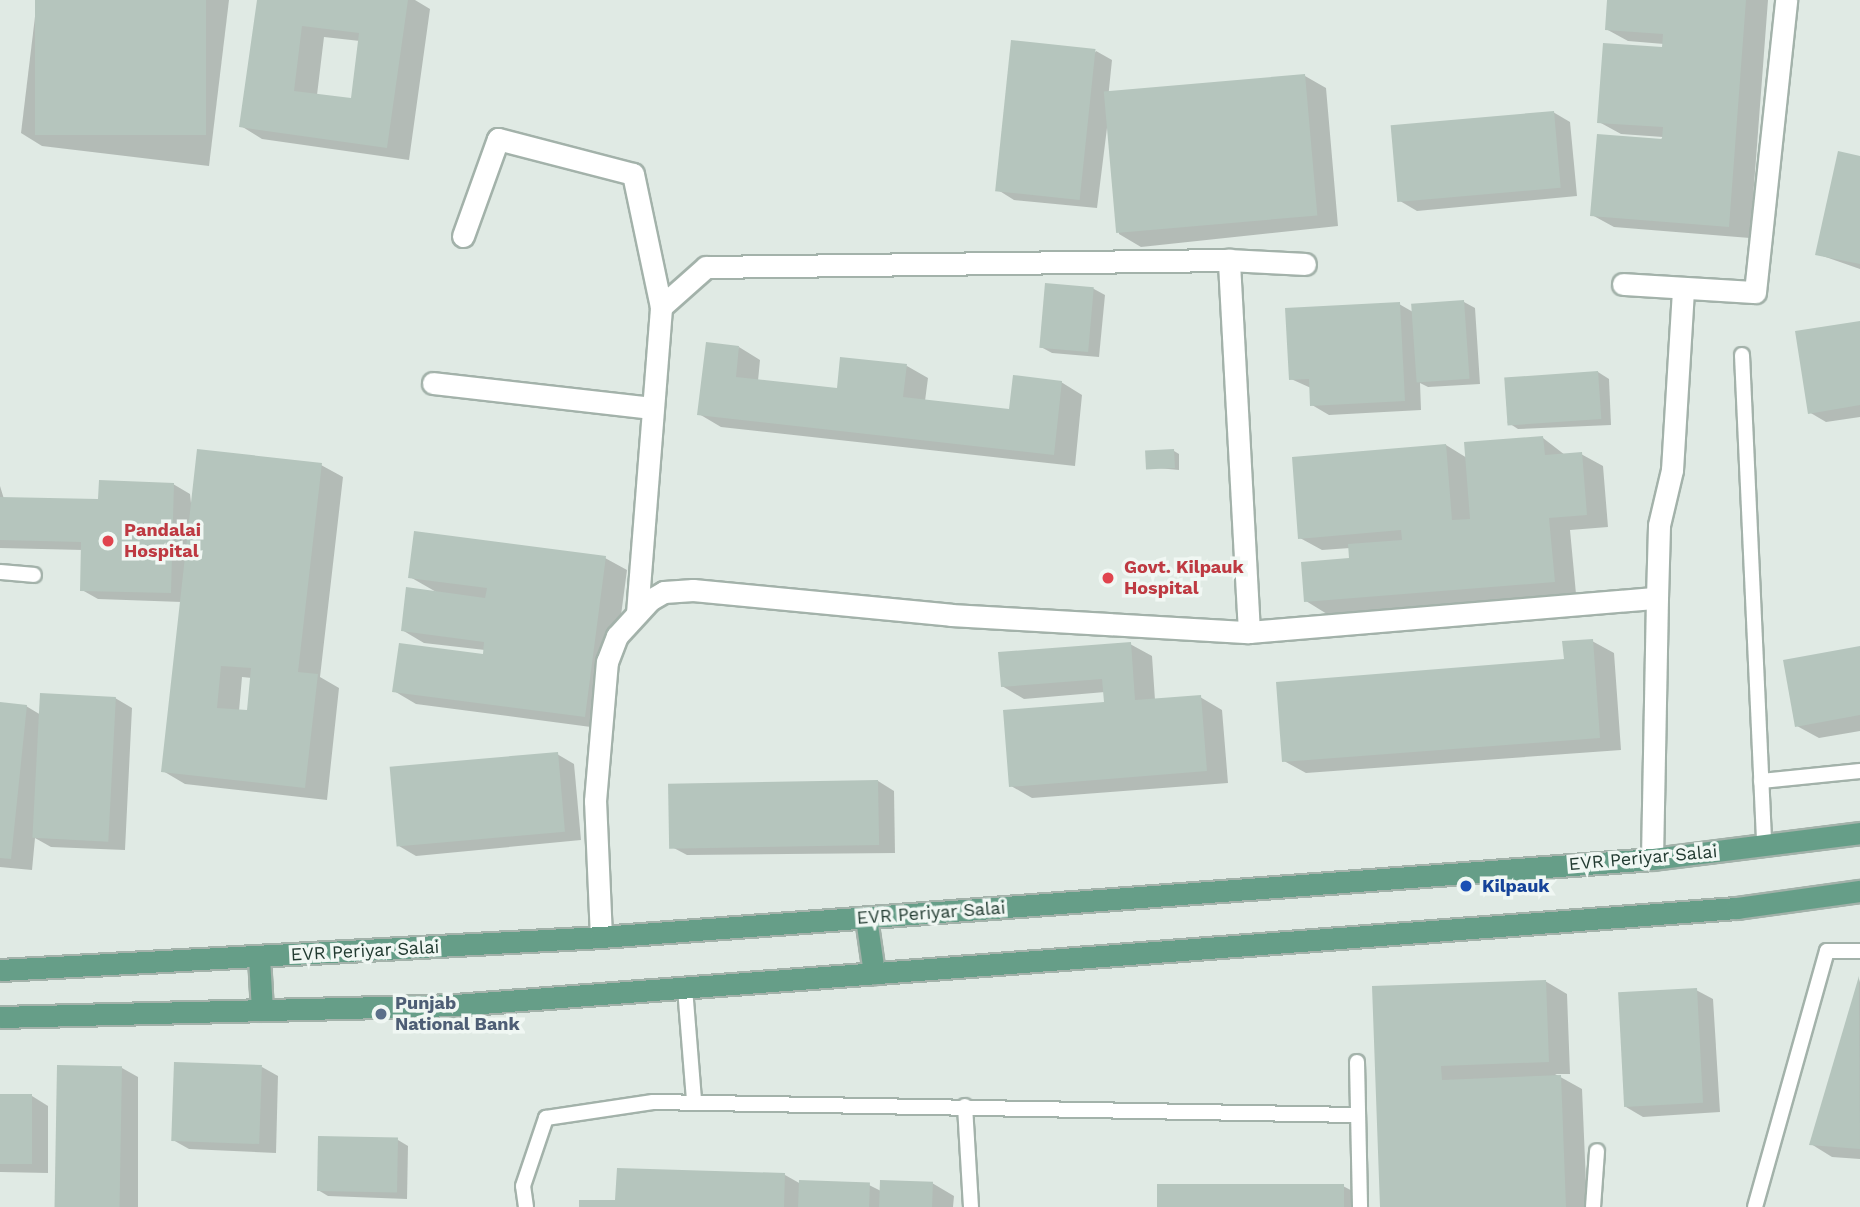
<!DOCTYPE html>
<html>
<head>
<meta charset="utf-8">
<style>
	body { margin:0 }
	#map { position:relative; width:1860px; height:1207px; overflow:hidden; background:#e0eae4; font-family:"Work Sans",sans-serif }
	div>[style] { position:absolute }
	[style*='--x'] { left:calc(var(--x)*1px); top:calc(var(--y)*1px); width:calc(var(--w)*1px); rotate:calc(var(--a)*1deg) }
	.shadow>* { inset:0; background:#0003 }
	.building>* { inset:0; background:#b5c5bd; transform-origin:0 0 }
	.roads { filter:drop-shadow(2px 0 #a3b2aa) drop-shadow(-2px 0 #a3b2aa) drop-shadow(0 2px #a3b2aa) drop-shadow(0 -2px #a3b2aa) }
	.lane>* { height:14px; margin:-7px; padding:0 7px; transform-origin:7px; border-radius:7px; background:#fff }
	.street>* { height:21px; margin:-10.5px; padding:0 10.5px; transform-origin:10.5px; border-radius:10.5px; background:#fff }
	.primary>* { height:21px; margin:-10.5px; padding:0 10.5px; transform-origin:10.5px; border-radius:10.5px; background:#669e88 }
	.dots>* { width:19px; height:19px; translate:-50% -50%; box-sizing:border-box; border:4px solid #f0f7f3; border-radius:50% }
	span { translate:-50% -50%; white-space:nowrap; text-align:center; line-height:1.15; -webkit-text-stroke:7px #f0f7f3; paint-order:stroke }
	.health-label { font-size:18px; color:#be3a42; font-weight:700 }
	.left { translate:0 -50%; text-align:left }
	.street-label { font-size:18px; color:#213a30 }
	.transit-label { font-size:18px; color:#164399; font-weight:700 }
	.service-label { font-size:18px; color:#4e5e75; font-weight:700 }
</style>
</head>
<body>
<div id="map">
	<div class="shadow">
		<i style="clip-path:polygon(37px 0,229px 0,209px 166px,42px 146px,21px 133px)"></i>
		<i style="clip-path:polygon(evenodd,259px 0,415px 0,430px 9px,409px 160px,262px 139px,241px 126px,259px 0,324px 37px,360px 41px,352px 100px,317px 95px,324px 37px)"></i>
		<i style="clip-path:polygon(1608px 0,1768px 0,1750px 238px,1614px 227px,1592px 215px,1663px 137px,1621px 134px,1599px 122px,1664px 49px,1664px 44px,1628px 41px,1606px 29px)"></i>
		<i style="clip-path:polygon(1096px 51px,1112px 60px,1108px 99px,1305px 76px,1326px 88px,1338px 226px,1141px 247px,1119px 234px,1108px 120px,1097px 208px,1014px 200px,998px 190px)"></i>
		<i style="clip-path:polygon(1553px 112px,1570px 122px,1577px 196px,1417px 211px,1400px 201px)"></i>
		<i style="clip-path:polygon(1860px 158px,1860px 269px,1817px 254px)"></i>
		<i style="clip-path:polygon(1047px 285px,1094px 289px,1105px 295px,1099px 357px,1052px 353px,1041px 347px)"></i>
		<i style="clip-path:polygon(1464px 302px,1475px 308px,1480px 384px,1428px 387px,1420px 383px,1421px 410px,1329px 415px,1312px 405px,1311px 388px,1291px 379px,1399px 304px,1413px 312px)"></i>
		<i style="clip-path:polygon(1860px 323px,1860px 417px,1826px 422px,1809px 412px)"></i>
		<i style="clip-path:polygon(739px 347px,760px 360px,758px 381px,839px 390px,907px 366px,928px 378px,925px 401px,1010px 411px,1061px 382px,1082px 395px,1075px 466px,721px 427px,699px 414px)"></i>
		<i style="clip-path:polygon(1598px 372px,1609px 379px,1611px 425px,1518px 429px,1507px 422px)"></i>
		<i style="clip-path:polygon(1543px 438px,1565px 455px,1581px 454px,1603px 466px,1608px 527px,1570px 530px,1576px 594px,1327px 614px,1306px 601px,1351px 560px,1350px 548px,1322px 550px,1300px 538px,1446px 445px,1467px 458px)"></i>
		<i style="clip-path:polygon(1174px 451px,1179px 454px,1179px 470px,1147px 467px)"></i>
		<i style="clip-path:polygon(evenodd,321px 465px,343px 477px,320px 677px,339px 688px,327px 800px,185px 784px,163px 771px,182px 602px,98px 599px,82px 590px,83px 550px,0 548px,0 486px,4px 499px,100px 501px,173px 484px,190px 494px,192px 512px,321px 465px,242px 677px,252px 678px,249px 712px,239px 711px,242px 677px)"></i>
		<i style="clip-path:polygon(605px 558px,627px 570px,606px 729px,416px 704px,394px 691px,484px 656px,485px 650px,424px 643px,402px 630px,438px 593px,410px 577px)"></i>
		<i style="clip-path:polygon(1592px 641px,1614px 653px,1621px 750px,1306px 773px,1284px 761px,1566px 661px)"></i>
		<i style="clip-path:polygon(1130px 644px,1152px 656px,1155px 700px,1200px 697px,1222px 710px,1228px 783px,1032px 798px,1011px 786px,1106px 703px,1105px 692px,1024px 699px,1002px 686px)"></i>
		<i style="clip-path:polygon(1860px 647px,1860px 731px,1819px 738px,1797px 726px)"></i>
		<i style="clip-path:polygon(115px 698px,132px 708px,125px 850px,51px 847px,35px 838px,32px 870px,0 867px,0 704px,26px 706px,41px 715px)"></i>
		<i style="clip-path:polygon(557px 754px,574px 764px,581px 840px,416px 856px,399px 846px)"></i>
		<i style="clip-path:polygon(878px 781px,894px 791px,895px 853px,687px 855px,670px 846px)"></i>
		<i style="clip-path:polygon(1860px 979px,1860px 1159px,1832px 1157px,1811px 1144px)"></i>
		<i style="clip-path:polygon(1545px 981px,1567px 994px,1570px 1074px,1555px 1074px,1582px 1089px,1587px 1207px,1382px 1207px,1374px 988px)"></i>
		<i style="clip-path:polygon(1696px 990px,1713px 999px,1720px 1112px,1643px 1117px,1626px 1107px)"></i>
		<i style="clip-path:polygon(262px 1067px,278px 1076px,276px 1153px,189px 1149px,173px 1140px)"></i>
		<i style="clip-path:polygon(122px 1068px,138px 1077px,138px 1207px,58px 1207px)"></i>
		<i style="clip-path:polygon(0 1096px,32px 1096px,48px 1106px,48px 1173px,0 1172px)"></i>
		<i style="clip-path:polygon(398px 1140px,408px 1146px,407px 1199px,328px 1196px,318px 1190px)"></i>
		<i style="clip-path:polygon(785px 1175px,801px 1184px,869px 1185px,881px 1191px,932px 1183px,954px 1196px,953px 1207px,581px 1207px)"></i>
		<i style="clip-path:polygon(1343px 1186px,1360px 1195px,1360px 1207px,1159px 1207px)"></i>
	</div>
	<div class="building">
		<i style="left:35px;top:0;width:171px;height:135px"></i>
		<i style="clip-path:polygon(evenodd,257px 0,408px 0,387px 148px,239px 127px,257px 0,302px 26px,359px 33px,351px 98px,294px 91px,302px 26px)"></i>
		<i style="clip-path:polygon(1607px 0,1746px 0,1729px 227px,1590px 216px,1597px 134px,1662px 139px,1663px 127px,1597px 123px,1603px 43px,1662px 47px,1663px 34px,1605px 30px)"></i>
		<i style="left:1011px;top:40px;width:85px;height:152px;rotate:6deg"></i>
		<i style="left:1305px;top:74px;width:142px;height:202px;rotate:85deg"></i>
		<i style="left:1554px;top:111px;width:77px;height:164px;rotate:85deg"></i>
		<i style="clip-path:polygon(1838px 151px,1860px 156px,1860px 264px,1815px 255px)"></i>
		<i style="left:1045px;top:283px;width:49px;height:65px;rotate:5deg"></i>
		<i style="left:1464px;top:300px;width:79px;height:53px;rotate:86deg"></i>
		<i style="clip-path:polygon(1400px 302px,1405px 401px,1310px 406px,1309px 379px,1289px 380px,1285px 308px)"></i>
		<i style="clip-path:polygon(1860px 321px,1860px 405px,1808px 414px,1795px 331px)"></i>
		<i style="clip-path:polygon(706px 342px,739px 346px,736px 377px,837px 388px,840px 357px,907px 364px,903px 397px,1009px 409px,1013px 375px,1062px 381px,1054px 455px,697px 415px)"></i>
		<i style="left:1598px;top:371px;width:48px;height:94px;rotate:86deg"></i>
		<i style="clip-path:polygon(1543px 436px,1545px 455px,1582px 452px,1587px 515px,1549px 518px,1555px 582px,1304px 602px,1301px 562px,1349px 558px,1348px 544px,1402px 540px,1401px 530px,1298px 539px,1292px 457px,1446px 444px,1452px 520px,1470px 519px,1464px 442px)"></i>
		<i style="clip-path:polygon(evenodd,197px 449px,322px 463px,298px 672px,318px 674px,305px 788px,161px 772px,197px 449px,221px 666px,251px 668px,247px 710px,217px 708px,221px 666px)"></i>
		<i style="left:1174px;top:449px;width:19px;height:29px;rotate:87deg"></i>
		<i style="clip-path:polygon(99px 480px,174px 483px,171px 593px,80px 591px,81px 542px,0 540px,0 497px,98px 499px)"></i>
		<i style="clip-path:polygon(414px 531px,606px 556px,585px 717px,392px 692px,399px 643px,483px 654px,484px 642px,401px 631px,406px 587px,485px 598px,487px 588px,408px 578px)"></i>
		<i style="clip-path:polygon(1593px 639px,1600px 738px,1282px 762px,1276px 682px,1564px 659px,1562px 641px)"></i>
		<i style="clip-path:polygon(1131px 642px,1135px 700px,1201px 695px,1207px 771px,1009px 787px,1003px 710px,1104px 702px,1102px 679px,1001px 687px,998px 652px)"></i>
		<i style="clip-path:polygon(1860px 646px,1860px 715px,1795px 727px,1783px 660px)"></i>
		<i style="left:40px;top:693px;width:76px;height:145px;rotate:3deg"></i>
		<i style="clip-path:polygon(0 702px,27px 705px,11px 859px,0 858px)"></i>
		<i style="left:558px;top:752px;width:80px;height:169px;rotate:85deg"></i>
		<i style="left:878px;top:780px;width:65px;height:210px;rotate:89deg"></i>
		<i style="clip-path:polygon(1859px 976px,1860px 1149px,1809px 1145px)"></i>
		<i style="clip-path:polygon(1546px 980px,1549px 1062px,1441px 1066px,1442px 1080px,1561px 1075px,1566px 1207px,1380px 1207px,1372px 986px)"></i>
		<i style="left:1697px;top:988px;width:115px;height:79px;rotate:87deg"></i>
		<i style="left:174px;top:1062px;width:88px;height:79px;rotate:2deg"></i>
		<i style="left:57px;top:1065px;width:65px;height:142px;rotate:1deg"></i>
		<i style="left:0;top:1094px;width:32px;height:70px"></i>
		<i style="left:318px;top:1136px;width:80px;height:55px;rotate:1deg"></i>
		<i style="clip-path:polygon(617px 1168px,785px 1173px,784px 1207px,579px 1207px,579px 1200px,615px 1200px)"></i>
		<i style="left:799px;top:1180px;width:71px;height:27px;rotate:2deg"></i>
		<i style="left:880px;top:1180px;width:53px;height:27px;rotate:2deg"></i>
		<i style="left:1344px;top:1184px;width:23px;height:187px;rotate:90deg"></i>
	</div>
	<div class="roads">
		<div class="lane">
			<i style="--x:1742;--y:355;--w:490;--a:87.4"></i>
			<i style="--x:0;--y:572;--w:34;--a:5"></i>
			<i style="--x:1761;--y:781;--w:100;--a:-5.8"></i>
			<i style="--x:685;--y:988;--w:113;--a:85.4"></i>
			<i style="--x:1357;--y:1062;--w:145;--a:88.8"></i>
			<i style="--x:965;--y:1106;--w:101;--a:86.6"></i>
			<i style="--x:526;--y:1207;--w:21;--a:-98"></i>
			<i style="--x:523;--y:1186;--w:72;--a:-71.3"></i>
			<i style="--x:546;--y:1118;--w:108;--a:-8.5"></i>
			<i style="--x:653;--y:1102;--w:705;--a:1.06"></i>
			<i style="--x:1593;--y:1207;--w:56;--a:-85.9"></i>
			<i style="--x:1755;--y:1207;--w:266;--a:-74.3"></i>
			<i style="--x:1827;--y:951;--w:33;--a:0"></i>
		</div>
		<div class="street">
			<i style="--x:463;--y:236;--w:103;--a:-70.2"></i>
			<i style="--x:498;--y:139;--w:139;--a:14.5"></i>
			<i style="--x:633;--y:174;--w:136;--a:78.1"></i>
			<i style="--x:1623;--y:284;--w:132;--a:3.5"></i>
			<i style="--x:1755;--y:292;--w:294;--a:-83.9"></i>
			<i style="--x:433;--y:383;--w:221;--a:6.5"></i>
			<i style="--x:1657;--y:598;--w:73;--a:-88.4"></i>
			<i style="--x:1659;--y:525;--w:57;--a:-76.7"></i>
			<i style="--x:1672;--y:470;--w:182;--a:-86.5"></i>
			<i style="--x:637;--y:613;--w:307;--a:-85.5"></i>
			<i style="--x:661;--y:307;--w:60;--a:-41.6"></i>
			<i style="--x:706;--y:267;--w:523;--a:-0.77"></i>
			<i style="--x:1249;--y:632;--w:373;--a:-93.1"></i>
			<i style="--x:1229;--y:260;--w:76;--a:3"></i>
			<i style="--x:601;--y:937;--w:136;--a:-92.5"></i>
			<i style="--x:595;--y:801;--w:140;--a:-85.1"></i>
			<i style="--x:607;--y:662;--w:28;--a:-69"></i>
			<i style="--x:617;--y:636;--w:49;--a:-47.5"></i>
			<i style="--x:650;--y:600;--w:16;--a:-30"></i>
			<i style="--x:664;--y:592;--w:29;--a:-4"></i>
			<i style="--x:693;--y:590;--w:259;--a:5.5"></i>
			<i style="--x:951;--y:615;--w:298;--a:3.3"></i>
			<i style="--x:1249;--y:632;--w:409;--a:-4.8"></i>
			<i style="--x:1657;--y:598;--w:261;--a:91.1"></i>
		</div>
		<div class="primary">
			<i style="--x:866;--y:918;--w:56;--a:81.7"></i>
			<i style="--x:259;--y:957;--w:53;--a:86.8"></i>
			<i style="--x:0;--y:970;--w:602;--a:-3.14"></i>
			<i style="--x:601;--y:937;--w:1054;--a:-4.24"></i>
			<i style="--x:1652;--y:859;--w:210;--a:-7.1"></i>
			<i style="--x:0;--y:1017;--w:455;--a:-1.5"></i>
			<i style="--x:455;--y:1005;--w:1286;--a:-4.33"></i>
			<i style="--x:1737;--y:908;--w:124;--a:-7.9"></i>
		</div>
	</div>
	<div class="dots">
		<i style="left:108px;top:541px;background:#e0444e"></i>
		<i style="left:1108px;top:578px;background:#e0444e"></i>
		<i style="left:1466px;top:886px;background:#1a4fb4"></i>
		<i style="left:381px;top:1014px;background:#5c6f8a"></i>
	</div>
	<div class="health-label">
		<span class="left" style="left:124px;top:541px">Pandalai<br>Hospital</span>
		<span class="left" style="left:1124px;top:578px">Govt. Kilpauk<br>Hospital</span>
	</div>
	<div class="street-label">
		<span style="left:1643px;top:858px;rotate:-5deg">EVR Periyar Salai</span>
		<span style="left:931px;top:913px;rotate:-4deg">EVR Periyar Salai</span>
		<span style="left:365px;top:951px;rotate:-3deg">EVR Periyar Salai</span>
	</div>
	<div class="transit-label">
		<span class="left" style="left:1482px;top:886px">Kilpauk</span>
	</div>
	<div class="service-label">
		<span class="left" style="left:395px;top:1014px">Punjab<br>National Bank</span>
	</div>
</div>
</body>
</html>
